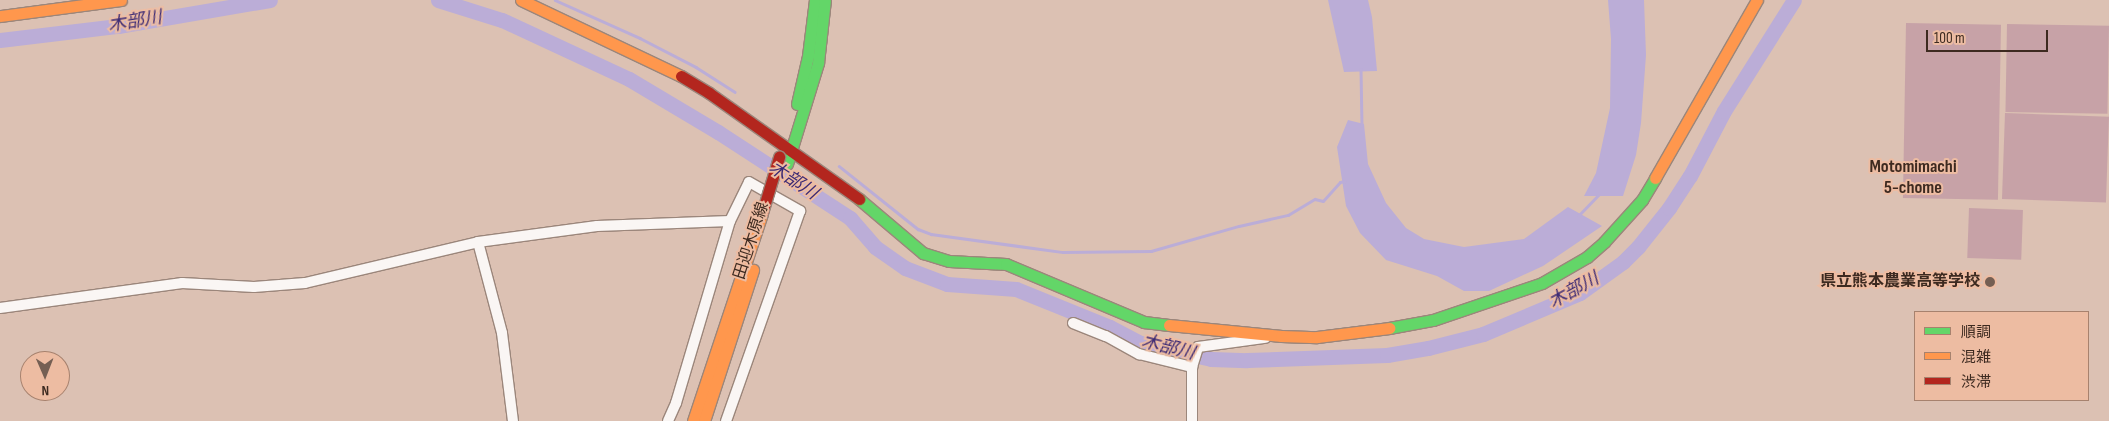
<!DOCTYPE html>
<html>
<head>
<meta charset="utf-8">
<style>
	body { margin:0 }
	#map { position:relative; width:2109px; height:421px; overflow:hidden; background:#dcc1b3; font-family:"Sofia Sans Condensed","Noto Sans JP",sans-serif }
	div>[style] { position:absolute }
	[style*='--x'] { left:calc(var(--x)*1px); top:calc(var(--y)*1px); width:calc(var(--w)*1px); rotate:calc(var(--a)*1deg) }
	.green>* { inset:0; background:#c7a2a7; transform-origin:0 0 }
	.water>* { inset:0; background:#bbadd7 }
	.stream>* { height:2.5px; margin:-1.25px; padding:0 1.25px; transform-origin:1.25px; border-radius:1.25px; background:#bbadd7 }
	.river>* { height:15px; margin:-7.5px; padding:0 7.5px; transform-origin:7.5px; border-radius:7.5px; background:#bbadd7 }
	.roads { filter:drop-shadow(1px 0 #9b867b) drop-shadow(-1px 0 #9b867b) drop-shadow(0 1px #9b867b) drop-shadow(0 -1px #9b867b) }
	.street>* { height:10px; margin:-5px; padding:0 5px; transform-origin:5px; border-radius:5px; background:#faf6f4 }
	.fast>* { height:11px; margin:-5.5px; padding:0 5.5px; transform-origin:5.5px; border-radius:5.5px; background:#63d668 }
	.slow>* { height:11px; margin:-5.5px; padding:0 5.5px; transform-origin:5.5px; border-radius:5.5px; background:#ff974d }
	.jam>* { height:11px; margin:-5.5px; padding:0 5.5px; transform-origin:5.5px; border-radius:5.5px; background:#b3261e }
	.bridges { filter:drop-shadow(1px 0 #9b867b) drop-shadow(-1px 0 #9b867b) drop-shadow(0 1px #9b867b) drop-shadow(0 -1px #9b867b) }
	.jam-bridge>* { height:11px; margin:-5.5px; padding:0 5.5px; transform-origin:5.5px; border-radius:5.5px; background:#b3261e }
	.dots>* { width:14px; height:14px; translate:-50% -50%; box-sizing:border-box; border:2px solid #edbca2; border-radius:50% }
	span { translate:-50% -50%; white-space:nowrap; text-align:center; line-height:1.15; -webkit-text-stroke:4px #edbca2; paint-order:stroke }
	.street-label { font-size:16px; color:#3d2a20 }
	.poi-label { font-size:16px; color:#3d2a20; font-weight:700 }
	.right { translate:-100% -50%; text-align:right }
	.water-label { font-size:18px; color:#3b2974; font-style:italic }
	.neighbourhood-label { font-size:18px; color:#3d2a20; font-weight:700 }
	.legend { position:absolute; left:1914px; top:311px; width:175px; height:90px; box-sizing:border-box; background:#edbca2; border:1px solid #a7826e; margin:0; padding:6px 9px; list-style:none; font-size:15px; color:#3d2a20 }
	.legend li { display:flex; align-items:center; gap:10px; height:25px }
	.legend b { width:25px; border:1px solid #a7826e }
	.north { position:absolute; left:20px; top:351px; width:50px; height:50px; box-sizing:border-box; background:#edbca2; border:1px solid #a7826e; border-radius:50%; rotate:179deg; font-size:14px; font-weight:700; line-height:20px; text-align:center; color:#3d2a20 }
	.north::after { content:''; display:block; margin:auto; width:18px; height:22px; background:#755f53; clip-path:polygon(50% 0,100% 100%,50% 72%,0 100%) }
	.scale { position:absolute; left:1926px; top:30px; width:122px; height:22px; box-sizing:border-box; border:2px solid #3d2a20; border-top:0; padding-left:6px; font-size:15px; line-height:18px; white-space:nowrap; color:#3d2a20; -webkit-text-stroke:4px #edbca2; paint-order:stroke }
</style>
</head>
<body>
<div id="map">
	<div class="green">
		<i style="left:1906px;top:23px;width:95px;height:175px;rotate:1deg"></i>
		<i style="left:2007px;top:24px;width:102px;height:88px;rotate:1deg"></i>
		<i style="left:2005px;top:113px;width:104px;height:86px;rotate:2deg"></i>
		<i style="left:1969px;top:208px;width:54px;height:50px;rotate:2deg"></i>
	</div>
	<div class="water">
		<i style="clip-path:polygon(1328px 0,1368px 0,1372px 17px,1377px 71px,1344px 72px)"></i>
		<i style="clip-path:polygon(1608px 0,1644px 0,1646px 55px,1641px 123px,1636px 155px,1623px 196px,1584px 196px,1596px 173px,1610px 108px,1611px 39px)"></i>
		<i style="clip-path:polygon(1348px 120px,1364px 124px,1368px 164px,1386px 203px,1406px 228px,1424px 239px,1464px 247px,1524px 239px,1568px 207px,1602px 226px,1543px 266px,1489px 291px,1464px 291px,1437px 276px,1386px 260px,1360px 233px,1346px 206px,1337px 147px)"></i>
	</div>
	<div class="stream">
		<i style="--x:555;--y:0;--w:93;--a:24.1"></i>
		<i style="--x:640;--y:38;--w:63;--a:27.4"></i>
		<i style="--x:696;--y:67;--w:46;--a:32.7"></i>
		<i style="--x:1361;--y:69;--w:57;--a:89"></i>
		<i style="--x:839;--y:166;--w:101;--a:38.6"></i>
		<i style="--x:918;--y:229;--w:14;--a:21"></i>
		<i style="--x:931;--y:234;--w:133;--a:7.8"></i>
		<i style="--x:1063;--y:252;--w:88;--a:-0.7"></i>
		<i style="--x:1151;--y:251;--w:91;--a:-15.9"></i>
		<i style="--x:1239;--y:226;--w:50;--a:-12.7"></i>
		<i style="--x:1288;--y:215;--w:31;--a:-31"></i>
		<i style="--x:1315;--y:199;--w:8;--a:14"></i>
		<i style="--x:1323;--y:201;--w:25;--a:-48"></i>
		<i style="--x:1340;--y:182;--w:5;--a:-11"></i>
		<i style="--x:1578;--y:216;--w:29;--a:-46"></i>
	</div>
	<div class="river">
		<i style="--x:438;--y:0;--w:67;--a:17.4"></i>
		<i style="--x:502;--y:20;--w:140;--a:24.9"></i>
		<i style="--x:629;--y:79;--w:104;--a:30.8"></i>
		<i style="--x:718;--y:132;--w:158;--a:33.1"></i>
		<i style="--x:850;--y:218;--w:38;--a:49"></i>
		<i style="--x:875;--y:247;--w:37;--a:35"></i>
		<i style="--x:905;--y:268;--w:45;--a:20.9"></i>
		<i style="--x:947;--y:284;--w:69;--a:4.1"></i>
		<i style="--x:1016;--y:289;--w:101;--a:22"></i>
		<i style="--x:1110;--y:327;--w:34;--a:28"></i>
		<i style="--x:1140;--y:343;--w:73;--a:12.7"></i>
		<i style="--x:1211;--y:359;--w:36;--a:2"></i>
		<i style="--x:1247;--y:360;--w:140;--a:-2"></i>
		<i style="--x:1387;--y:355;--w:42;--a:-9.7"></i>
		<i style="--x:1428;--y:348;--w:57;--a:-14.3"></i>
		<i style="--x:1483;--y:334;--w:105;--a:-22.9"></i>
		<i style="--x:1580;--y:293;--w:53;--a:-35.8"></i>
		<i style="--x:1623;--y:262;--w:21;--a:-45"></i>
		<i style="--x:1638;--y:247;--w:50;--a:-51.5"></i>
		<i style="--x:1669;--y:208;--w:38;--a:-57"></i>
		<i style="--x:1690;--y:176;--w:73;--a:-62.4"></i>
		<i style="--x:1724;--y:111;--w:131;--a:-57.8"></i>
		<i style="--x:0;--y:40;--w:119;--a:-6.8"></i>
		<i style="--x:118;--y:26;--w:154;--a:-9.7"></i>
	</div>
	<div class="roads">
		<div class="street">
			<i style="--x:478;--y:242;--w:94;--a:75.2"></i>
			<i style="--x:502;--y:333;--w:89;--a:82.9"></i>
			<i style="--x:0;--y:308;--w:184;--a:-7.8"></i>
			<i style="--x:182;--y:283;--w:72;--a:3.2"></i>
			<i style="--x:254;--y:287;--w:51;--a:-4.5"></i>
			<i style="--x:305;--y:283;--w:178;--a:-13.3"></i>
			<i style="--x:478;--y:242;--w:120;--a:-7.7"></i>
			<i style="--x:597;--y:226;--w:133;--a:-2.2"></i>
			<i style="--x:1073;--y:323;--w:35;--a:22"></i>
			<i style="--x:1106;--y:336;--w:38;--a:29"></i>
			<i style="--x:1139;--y:354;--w:55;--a:13.8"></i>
			<i style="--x:668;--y:421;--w:20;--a:-66"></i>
			<i style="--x:676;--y:403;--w:190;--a:-73.5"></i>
			<i style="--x:730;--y:221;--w:43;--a:-64"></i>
			<i style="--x:749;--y:182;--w:59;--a:29.6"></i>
			<i style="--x:800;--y:211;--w:223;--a:109.4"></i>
			<i style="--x:1192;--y:421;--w:54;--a:-90"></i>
			<i style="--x:1192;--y:367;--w:21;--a:-73"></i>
			<i style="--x:1198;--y:347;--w:68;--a:-7.7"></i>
		</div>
		<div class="fast">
			<i style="--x:797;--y:104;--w:49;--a:-77.1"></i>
			<i style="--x:808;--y:56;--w:56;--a:-82.9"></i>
			<i style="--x:787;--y:164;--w:106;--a:-72.9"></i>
			<i style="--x:818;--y:63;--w:63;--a:-83.7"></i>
			<i style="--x:859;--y:199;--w:84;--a:40.2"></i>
			<i style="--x:923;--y:253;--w:27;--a:17"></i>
			<i style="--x:949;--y:261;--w:57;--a:3"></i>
			<i style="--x:1006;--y:264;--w:150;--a:22.8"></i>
			<i style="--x:1144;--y:322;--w:25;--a:7"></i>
			<i style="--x:1389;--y:328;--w:45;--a:-10.3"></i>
			<i style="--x:1433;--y:320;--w:115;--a:-18.7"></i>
			<i style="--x:1542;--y:283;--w:52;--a:-30"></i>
			<i style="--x:1587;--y:257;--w:23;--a:-41"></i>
			<i style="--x:1604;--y:242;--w:57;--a:-47.9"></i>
			<i style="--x:1642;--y:200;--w:26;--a:-59"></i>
		</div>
		<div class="slow">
			<i style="--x:521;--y:0;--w:177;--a:25.4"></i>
			<i style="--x:0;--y:16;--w:122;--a:-7.5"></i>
			<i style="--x:1655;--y:178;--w:205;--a:-60.2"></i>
			<i style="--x:1169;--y:325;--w:113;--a:5.6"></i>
			<i style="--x:1281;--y:336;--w:36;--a:2"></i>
			<i style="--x:1317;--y:337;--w:73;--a:-7.1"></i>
			<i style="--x:693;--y:421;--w:219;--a:-71.6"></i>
			<i style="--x:704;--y:421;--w:159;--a:-72"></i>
		</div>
		<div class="jam">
			<i style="--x:681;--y:76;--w:33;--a:31"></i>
			<i style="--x:709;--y:93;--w:184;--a:35.2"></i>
		</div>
	</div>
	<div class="bridges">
		<div class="jam-bridge">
			<i style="--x:762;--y:213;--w:59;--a:-73.1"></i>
		</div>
	</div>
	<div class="dots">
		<i style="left:1990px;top:282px;background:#755f53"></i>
	</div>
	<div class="street-label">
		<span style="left:752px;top:241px;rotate:-72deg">田迎木原線</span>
	</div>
	<div class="poi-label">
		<span class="right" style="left:1980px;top:282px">県立熊本農業高等学校</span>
	</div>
	<div class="water-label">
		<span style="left:135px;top:22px;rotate:-9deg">木部川</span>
		<span style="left:793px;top:181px;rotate:33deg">木部川</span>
		<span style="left:1574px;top:291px;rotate:-29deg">木部川</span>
		<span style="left:1168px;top:348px;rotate:14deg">木部川</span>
	</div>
	<div class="neighbourhood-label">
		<span style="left:1913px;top:178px">Motomimachi<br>5-chome</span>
	</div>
	<ul class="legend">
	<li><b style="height:6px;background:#63d668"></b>順調</li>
	<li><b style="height:6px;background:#ff974d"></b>混雑</li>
	<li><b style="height:6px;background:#b3261e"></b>渋滞</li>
	</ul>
	<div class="north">N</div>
	<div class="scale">100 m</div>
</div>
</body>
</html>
